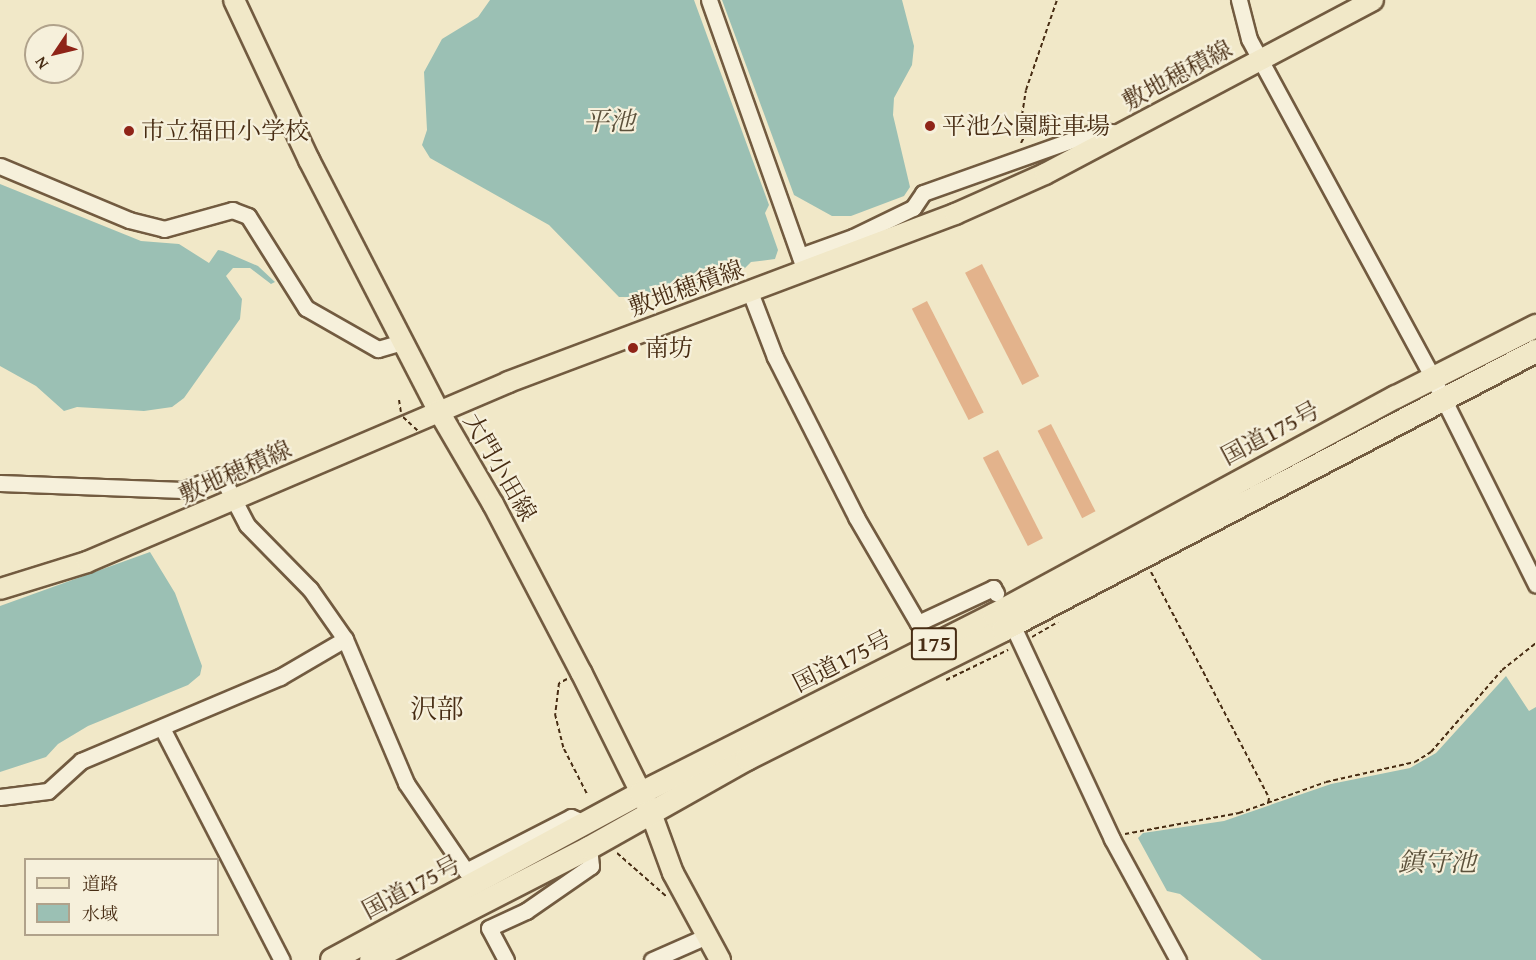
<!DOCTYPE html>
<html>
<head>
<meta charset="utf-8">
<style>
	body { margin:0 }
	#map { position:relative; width:1536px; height:960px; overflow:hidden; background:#f1e8c8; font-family:"Gentium Book Plus","Noto Serif JP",serif }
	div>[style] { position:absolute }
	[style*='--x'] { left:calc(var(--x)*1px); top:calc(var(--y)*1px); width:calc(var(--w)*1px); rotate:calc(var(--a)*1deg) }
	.water>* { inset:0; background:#9bc0b4 }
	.building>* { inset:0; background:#e3b38c; transform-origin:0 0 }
	.path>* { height:2px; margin-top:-1px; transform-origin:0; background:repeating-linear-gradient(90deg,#472c13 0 4.5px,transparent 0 7.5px) }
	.roads { filter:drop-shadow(2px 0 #725b40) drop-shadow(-2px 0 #725b40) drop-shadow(0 2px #725b40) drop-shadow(0 -2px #725b40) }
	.minor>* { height:15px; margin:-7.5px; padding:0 7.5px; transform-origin:7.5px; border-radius:7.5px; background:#f6f0db }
	.major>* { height:20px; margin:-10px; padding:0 10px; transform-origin:10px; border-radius:10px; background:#f1e8c8 }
	.highway>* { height:22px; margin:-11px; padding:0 11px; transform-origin:11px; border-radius:11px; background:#f1e8c8 }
	.path-bridge>* { height:2px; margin-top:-1px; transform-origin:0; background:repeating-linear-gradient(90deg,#472c13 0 4.5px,transparent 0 7.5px) }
	.dots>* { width:16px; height:16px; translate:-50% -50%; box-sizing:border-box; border:3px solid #f6f0db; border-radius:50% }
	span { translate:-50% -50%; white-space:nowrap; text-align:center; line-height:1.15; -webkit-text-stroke:4.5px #f6f0db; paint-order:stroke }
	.shield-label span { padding:2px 4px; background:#f6f0db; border:2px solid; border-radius:4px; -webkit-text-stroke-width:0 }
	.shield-label { font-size:22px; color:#472c13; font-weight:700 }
	.street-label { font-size:24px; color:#472c13 }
	.poi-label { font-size:24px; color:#472c13 }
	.left { translate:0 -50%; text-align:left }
	.water-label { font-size:26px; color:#5c513b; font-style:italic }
	.quarter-label { font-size:27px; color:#472c13 }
	.legend { position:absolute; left:24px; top:858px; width:195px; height:78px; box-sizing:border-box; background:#f6f0db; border:2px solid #b0a28b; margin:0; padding:8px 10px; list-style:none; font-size:18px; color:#472c13 }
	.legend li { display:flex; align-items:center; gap:12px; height:30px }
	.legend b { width:30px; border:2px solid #b0a28b }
	.north { position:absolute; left:24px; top:24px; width:60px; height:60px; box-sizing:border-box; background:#f6f0db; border:2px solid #b0a28b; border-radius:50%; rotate:235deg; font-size:16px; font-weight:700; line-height:24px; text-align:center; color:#472c13 }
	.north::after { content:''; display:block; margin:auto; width:21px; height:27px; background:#8f2418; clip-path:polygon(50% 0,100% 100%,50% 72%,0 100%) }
</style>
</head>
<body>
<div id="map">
	<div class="water">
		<i style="clip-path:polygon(490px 0,694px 0,769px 205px,765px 213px,778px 250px,775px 259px,751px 262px,745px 268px,654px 297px,619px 297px,549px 225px,430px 158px,422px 145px,427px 130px,424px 72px,442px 39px,478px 17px)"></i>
		<i style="clip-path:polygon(722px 0,902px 0,914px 46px,912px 65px,894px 98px,893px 115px,910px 187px,904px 196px,851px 216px,832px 216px,794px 195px)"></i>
		<i style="clip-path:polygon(0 184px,141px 241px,179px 244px,209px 263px,218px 250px,223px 251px,258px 266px,275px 282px,271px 284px,250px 268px,233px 268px,226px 276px,242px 299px,240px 319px,184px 398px,172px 407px,144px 411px,77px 407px,64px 411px,36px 386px,0 366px)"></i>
		<i style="clip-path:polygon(150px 552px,175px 593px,202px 666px,200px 675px,188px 685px,88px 726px,58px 744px,46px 757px,0 772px,0 606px)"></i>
		<i style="clip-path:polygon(1506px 676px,1529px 711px,1536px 707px,1536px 960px,1262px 960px,1180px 894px,1167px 891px,1138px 838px,1143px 833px,1224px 821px,1331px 784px,1410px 768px,1436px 753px)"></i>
	</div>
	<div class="building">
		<i style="left:982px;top:264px;width:126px;height:19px;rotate:63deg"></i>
		<i style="left:927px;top:301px;width:125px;height:17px;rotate:63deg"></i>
		<i style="left:1051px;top:424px;width:98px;height:15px;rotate:63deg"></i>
		<i style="left:998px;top:450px;width:99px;height:17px;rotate:63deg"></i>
	</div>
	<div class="path">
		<i style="--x:1021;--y:143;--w:9;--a:-63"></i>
		<i style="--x:1025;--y:135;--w:20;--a:-99"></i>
		<i style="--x:1022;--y:115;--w:25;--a:-81"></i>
		<i style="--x:1026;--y:90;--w:95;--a:-71"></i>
		<i style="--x:399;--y:400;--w:12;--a:81"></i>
		<i style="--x:1151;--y:572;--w:255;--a:62.4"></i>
		<i style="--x:1269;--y:798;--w:6;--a:99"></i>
		<i style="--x:1032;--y:637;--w:30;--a:-30"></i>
		<i style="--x:567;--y:679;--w:9;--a:153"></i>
		<i style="--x:559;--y:683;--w:31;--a:97"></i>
		<i style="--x:555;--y:714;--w:36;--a:76"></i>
		<i style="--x:564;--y:749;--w:51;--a:62.9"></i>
		<i style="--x:946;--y:680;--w:69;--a:-25.8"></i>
		<i style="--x:1125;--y:834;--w:116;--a:-10.4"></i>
		<i style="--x:1239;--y:813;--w:92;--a:-19.6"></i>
		<i style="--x:1326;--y:782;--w:91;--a:-12.7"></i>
		<i style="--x:1415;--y:762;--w:19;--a:-32"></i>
		<i style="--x:1431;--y:752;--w:108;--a:-49.1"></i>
		<i style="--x:1502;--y:670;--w:43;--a:-38.5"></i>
		<i style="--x:617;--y:853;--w:67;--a:41.3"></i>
	</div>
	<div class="roads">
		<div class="minor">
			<i style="--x:709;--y:0;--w:282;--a:70.5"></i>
			<i style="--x:1239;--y:0;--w:40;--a:75.6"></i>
			<i style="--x:1249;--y:39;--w:386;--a:61.5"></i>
			<i style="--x:1433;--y:378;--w:231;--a:63.5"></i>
			<i style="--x:0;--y:166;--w:140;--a:22.7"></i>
			<i style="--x:129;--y:220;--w:36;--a:14"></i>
			<i style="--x:164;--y:229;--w:71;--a:-15.6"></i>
			<i style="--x:232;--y:210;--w:17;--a:21"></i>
			<i style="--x:248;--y:216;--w:109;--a:57.8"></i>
			<i style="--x:306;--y:308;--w:83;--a:29.7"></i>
			<i style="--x:378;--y:349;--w:26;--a:-16"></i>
			<i style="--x:800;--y:256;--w:56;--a:-19.7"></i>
			<i style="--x:853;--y:237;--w:67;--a:-25.8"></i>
			<i style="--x:913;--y:208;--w:18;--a:-56"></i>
			<i style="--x:923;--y:193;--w:185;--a:-19.6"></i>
			<i style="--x:1097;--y:131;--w:27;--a:4"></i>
			<i style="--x:750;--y:292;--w:70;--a:69"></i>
			<i style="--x:775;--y:357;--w:179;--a:63.1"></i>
			<i style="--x:856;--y:517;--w:123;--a:59.7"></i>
			<i style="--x:918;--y:623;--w:83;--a:-25"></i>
			<i style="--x:993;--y:588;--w:6;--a:59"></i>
			<i style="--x:0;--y:483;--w:183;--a:2.2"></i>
			<i style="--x:183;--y:490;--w:41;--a:-21.5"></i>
			<i style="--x:221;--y:475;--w:56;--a:62.5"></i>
			<i style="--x:247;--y:525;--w:90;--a:45.5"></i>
			<i style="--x:310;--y:589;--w:61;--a:55"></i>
			<i style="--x:345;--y:639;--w:156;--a:67"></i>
			<i style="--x:406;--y:783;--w:107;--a:55.7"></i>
			<i style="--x:466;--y:871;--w:118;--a:-27.2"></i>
			<i style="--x:571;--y:817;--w:17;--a:24"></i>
			<i style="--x:1017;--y:635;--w:225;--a:65"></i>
			<i style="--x:1112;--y:839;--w:138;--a:61.4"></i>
			<i style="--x:162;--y:728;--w:261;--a:62.7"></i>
			<i style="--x:0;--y:797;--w:48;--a:-7.1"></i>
			<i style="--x:48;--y:791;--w:45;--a:-42.3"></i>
			<i style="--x:81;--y:761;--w:216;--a:-22.9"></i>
			<i style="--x:280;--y:677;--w:75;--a:-30.3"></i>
			<i style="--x:506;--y:960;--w:36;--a:-118"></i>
			<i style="--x:489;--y:928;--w:41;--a:-24.7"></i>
			<i style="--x:526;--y:911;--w:79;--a:-34.7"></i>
			<i style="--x:591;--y:866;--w:18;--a:-96"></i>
			<i style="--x:652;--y:960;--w:60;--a:-23.6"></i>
		</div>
		<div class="major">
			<i style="--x:234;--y:0;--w:177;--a:64.9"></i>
			<i style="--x:309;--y:160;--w:281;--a:62.7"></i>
			<i style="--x:438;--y:410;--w:109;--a:59.7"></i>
			<i style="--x:493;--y:504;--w:190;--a:62.4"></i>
			<i style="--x:581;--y:672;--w:157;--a:63.6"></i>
			<i style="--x:651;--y:813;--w:64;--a:69.9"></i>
			<i style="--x:673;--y:873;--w:99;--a:61.6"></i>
			<i style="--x:0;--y:589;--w:91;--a:-17.2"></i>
			<i style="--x:87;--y:562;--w:458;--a:-23.1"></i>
			<i style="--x:508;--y:382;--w:478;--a:-20.6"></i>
			<i style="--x:955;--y:214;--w:98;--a:-24"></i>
			<i style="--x:1045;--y:174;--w:371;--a:-27.9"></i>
		</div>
		<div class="highway">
			<i style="--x:332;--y:960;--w:351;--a:-28.4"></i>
			<i style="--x:641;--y:793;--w:395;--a:-26.8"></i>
			<i style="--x:994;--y:615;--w:457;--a:-28.5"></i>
			<i style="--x:1396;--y:397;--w:157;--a:-26.9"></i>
			<i style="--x:371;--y:960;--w:245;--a:-27.2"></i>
			<i style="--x:589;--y:848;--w:181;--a:-29.4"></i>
			<i style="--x:747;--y:759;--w:287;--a:-26.7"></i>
			<i style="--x:1003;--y:630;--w:602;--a:-27.63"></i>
		</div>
	</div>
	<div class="path-bridge">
		<i style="--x:403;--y:417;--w:21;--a:43"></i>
	</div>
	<div class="dots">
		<i style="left:930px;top:126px;background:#8f2418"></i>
		<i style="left:129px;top:131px;background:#8f2418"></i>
		<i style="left:633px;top:348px;background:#8f2418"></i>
	</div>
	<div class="shield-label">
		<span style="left:934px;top:644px">175</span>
	</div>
	<div class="street-label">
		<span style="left:1177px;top:75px;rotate:-28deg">敷地穂積線</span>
		<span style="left:686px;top:288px;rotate:-20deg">敷地穂積線</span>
		<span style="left:1270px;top:433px;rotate:-28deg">国道175号</span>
		<span style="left:500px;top:467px;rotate:60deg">大門小田線</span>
		<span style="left:235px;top:472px;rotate:-24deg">敷地穂積線</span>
		<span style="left:842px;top:661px;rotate:-27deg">国道175号</span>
		<span style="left:411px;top:887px;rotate:-28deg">国道175号</span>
	</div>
	<div class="poi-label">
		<span class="left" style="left:942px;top:126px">平池公園駐車場</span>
		<span class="left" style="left:141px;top:131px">市立福田小学校</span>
		<span class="left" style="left:645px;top:348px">南坊</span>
	</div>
	<div class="water-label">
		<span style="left:609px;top:121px">平池</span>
		<span style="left:1437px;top:862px">鎮守池</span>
	</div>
	<div class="quarter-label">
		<span style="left:437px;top:709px">沢部</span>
	</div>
	<ul class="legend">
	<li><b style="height:8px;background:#f1e8c8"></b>道路</li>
	<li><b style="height:16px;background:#9bc0b4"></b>水域</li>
	</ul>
	<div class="north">N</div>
</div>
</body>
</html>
